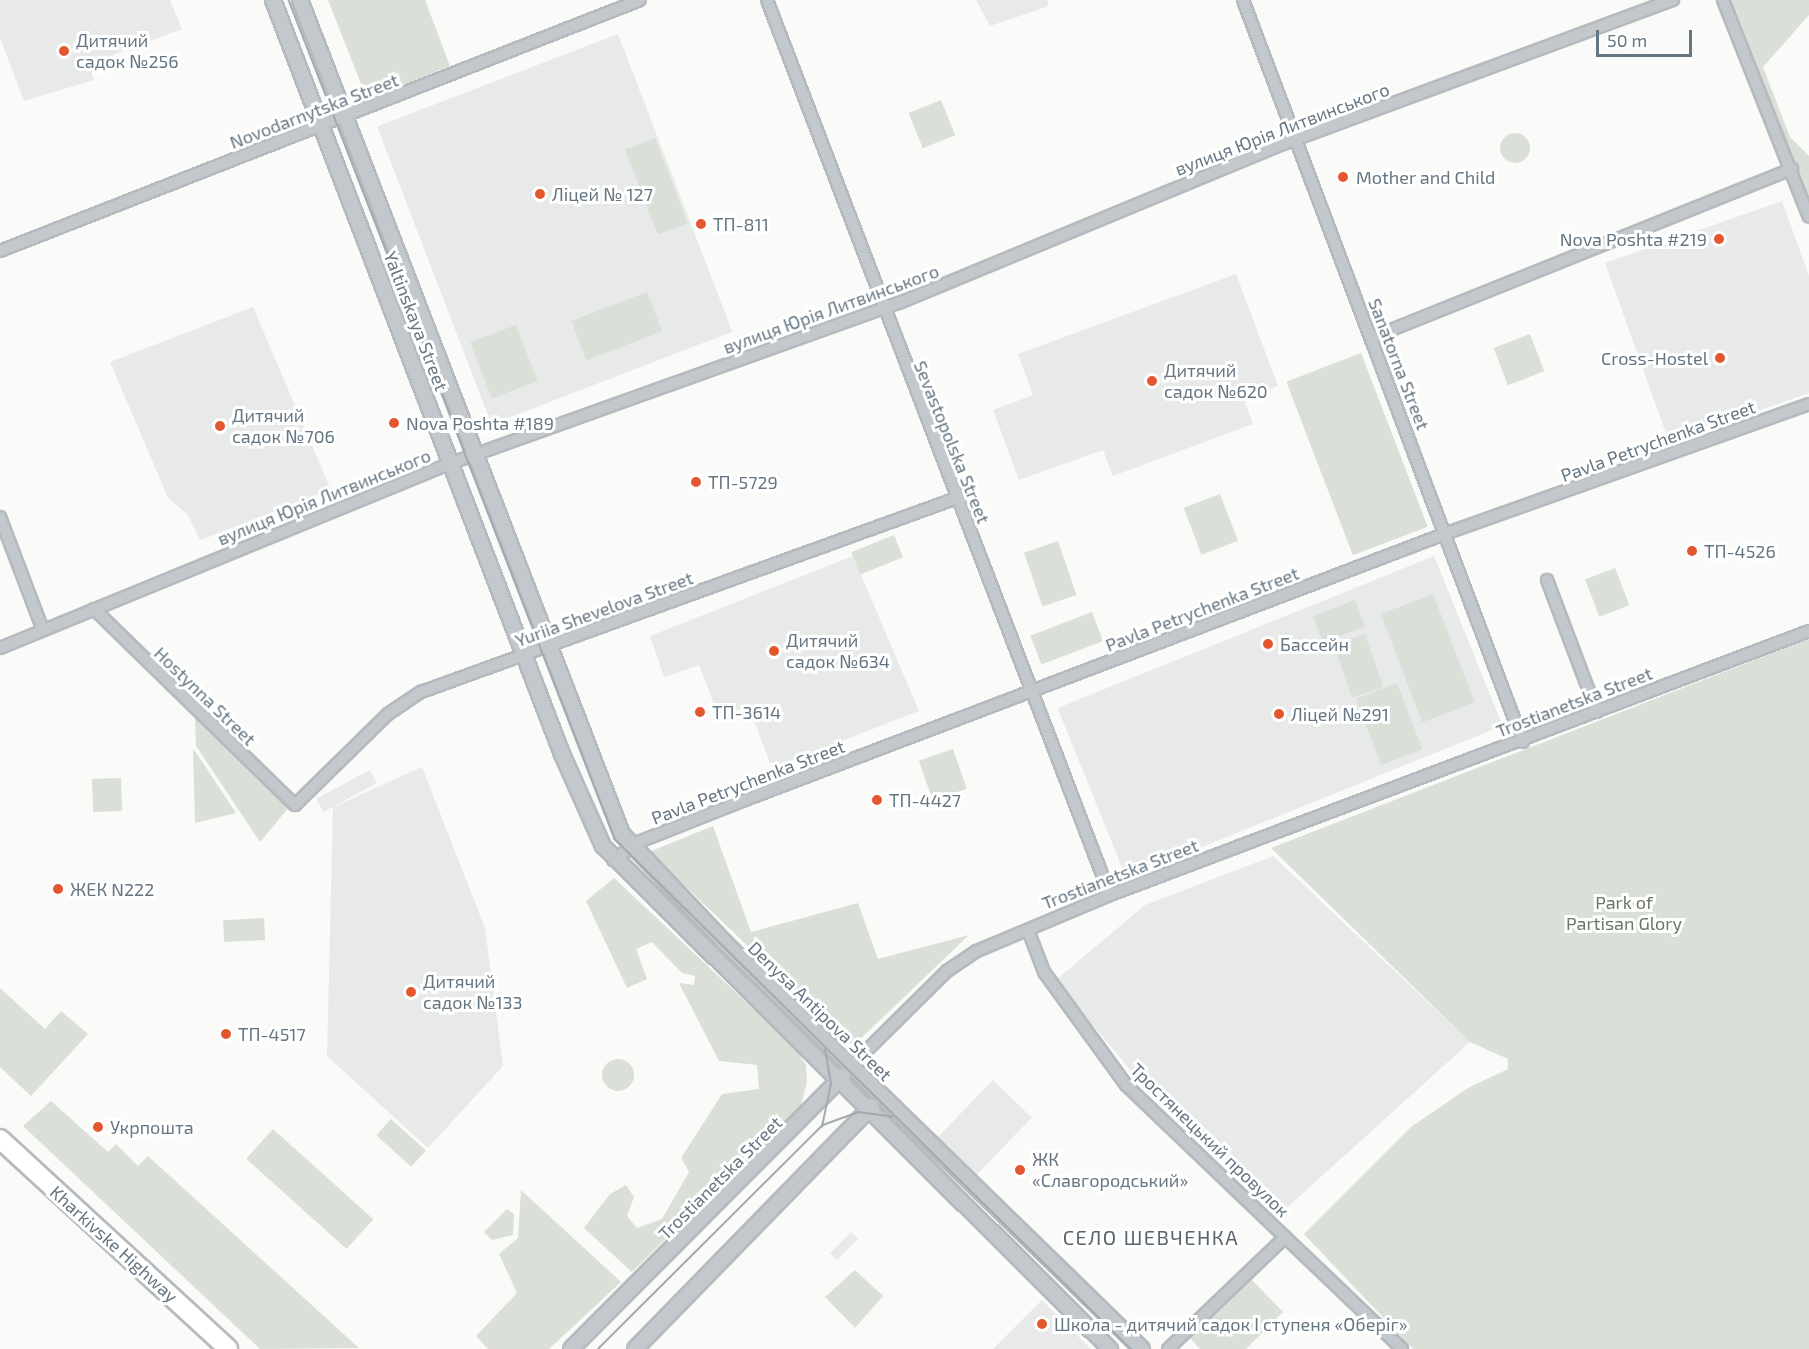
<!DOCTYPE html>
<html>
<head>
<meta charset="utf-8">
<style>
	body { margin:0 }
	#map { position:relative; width:1809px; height:1349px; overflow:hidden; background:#fafaf8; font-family:"Exo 2",sans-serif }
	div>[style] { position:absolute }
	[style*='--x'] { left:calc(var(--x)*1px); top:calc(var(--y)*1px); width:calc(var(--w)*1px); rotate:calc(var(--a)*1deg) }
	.built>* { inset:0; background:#e8e9e9; transform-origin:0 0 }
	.green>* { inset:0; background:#dadfd7; transform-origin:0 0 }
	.round { border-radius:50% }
	.roads { filter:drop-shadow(2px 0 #b5babe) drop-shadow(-2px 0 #b5babe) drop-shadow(0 2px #b5babe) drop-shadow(0 -2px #b5babe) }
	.minor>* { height:10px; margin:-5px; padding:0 5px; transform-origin:5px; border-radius:5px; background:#c3c8cc }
	.tertiary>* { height:14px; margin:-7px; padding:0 7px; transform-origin:7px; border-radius:7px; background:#c3c8cc }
	.primary>* { height:18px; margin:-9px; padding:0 9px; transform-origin:9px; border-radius:9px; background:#fff }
	.tram>* { height:1.5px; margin:-0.75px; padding:0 0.75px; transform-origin:0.75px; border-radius:0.75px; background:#a2aab0 }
	.dots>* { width:16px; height:16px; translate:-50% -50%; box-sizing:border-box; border:3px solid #fff; border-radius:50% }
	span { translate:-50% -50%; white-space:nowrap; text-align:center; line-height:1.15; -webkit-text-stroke:6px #fff; paint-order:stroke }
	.poi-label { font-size:18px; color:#657683 }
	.left { translate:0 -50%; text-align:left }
	.right { translate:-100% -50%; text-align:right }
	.street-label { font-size:18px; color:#657683 }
	.park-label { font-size:18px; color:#687a64 }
	.neighbourhood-label { font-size:20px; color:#57646e; letter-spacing:1.5px }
	.scale { position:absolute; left:1596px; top:30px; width:96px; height:27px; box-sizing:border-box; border:3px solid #657683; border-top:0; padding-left:8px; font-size:18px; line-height:21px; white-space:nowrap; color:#657683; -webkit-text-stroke:4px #fff; paint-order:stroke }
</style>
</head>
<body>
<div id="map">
	<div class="built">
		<i style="clip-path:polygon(0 0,170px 0,182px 29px,89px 64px,94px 80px,24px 101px,0 38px)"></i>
		<i style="clip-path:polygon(976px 0,1047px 0,1049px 6px,990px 26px)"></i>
		<i style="left:618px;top:34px;width:319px;height:258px;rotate:69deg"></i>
		<i style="clip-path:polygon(1782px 201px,1809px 276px,1809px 393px,1669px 442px,1605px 263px)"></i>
		<i style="clip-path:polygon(1236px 274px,1278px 386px,1244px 399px,1253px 424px,1113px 476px,1103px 450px,1019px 480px,993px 410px,1033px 395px,1018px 354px)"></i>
		<i style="clip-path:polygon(253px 307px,331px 490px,200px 540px,188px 515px,168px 498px,110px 362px)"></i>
		<i style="clip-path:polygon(853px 556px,919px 711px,772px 768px,750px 710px,716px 709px,699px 665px,664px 677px,650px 636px)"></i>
		<i style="left:1434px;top:556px;width:183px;height:406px;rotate:68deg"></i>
		<i style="clip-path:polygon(422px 767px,485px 928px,503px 1066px,428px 1148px,327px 1056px,333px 807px)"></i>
		<i style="left:370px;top:770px;width:15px;height:61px;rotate:62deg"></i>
		<i style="clip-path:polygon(1273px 856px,1470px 1042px,1281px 1213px,1153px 1085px,1131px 1071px,1056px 980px,1145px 905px)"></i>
		<i style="left:993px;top:1080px;width:54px;height:83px;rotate:44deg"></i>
		<i style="left:851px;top:1232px;width:10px;height:30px;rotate:45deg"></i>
		<i style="clip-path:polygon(1042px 1300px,1091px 1349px,993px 1349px)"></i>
	</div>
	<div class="green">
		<i style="clip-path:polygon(328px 0,425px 0,450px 66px,367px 99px)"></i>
		<i style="clip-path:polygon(1723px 0,1809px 0,1809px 15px,1763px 67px,1790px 137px,1809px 156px,1809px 217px)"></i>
		<i style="left:941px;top:100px;width:38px;height:35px;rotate:68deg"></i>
		<i class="round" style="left:1500px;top:133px;width:30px;height:30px"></i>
		<i style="left:655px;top:138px;width:91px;height:32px;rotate:69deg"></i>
		<i style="left:647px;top:292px;width:42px;height:81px;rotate:69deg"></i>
		<i style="left:516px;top:325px;width:60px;height:49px;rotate:69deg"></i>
		<i style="left:1530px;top:334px;width:40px;height:39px;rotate:69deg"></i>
		<i style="left:1361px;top:353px;width:186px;height:80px;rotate:69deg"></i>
		<i style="left:1220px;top:494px;width:50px;height:39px;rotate:69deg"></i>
		<i style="left:894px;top:535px;width:24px;height:46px;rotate:68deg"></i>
		<i style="left:1058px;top:541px;width:57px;height:36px;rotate:71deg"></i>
		<i style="left:1615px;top:568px;width:40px;height:32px;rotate:69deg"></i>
		<i style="left:1433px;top:594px;width:116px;height:56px;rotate:69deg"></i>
		<i style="left:1355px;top:600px;width:28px;height:45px;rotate:69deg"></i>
		<i style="left:1092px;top:612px;width:31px;height:66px;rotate:69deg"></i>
		<i style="left:1365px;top:634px;width:56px;height:33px;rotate:71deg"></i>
		<i style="clip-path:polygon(1809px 639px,1809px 1349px,1413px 1349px,1304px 1234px,1411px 1127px,1468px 1088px,1508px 1069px,1508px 1059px,1470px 1042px,1271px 848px)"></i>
		<i style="left:1397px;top:683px;width:71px;height:44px;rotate:69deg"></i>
		<i style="clip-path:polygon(195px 715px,290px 806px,260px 842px,196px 746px)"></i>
		<i style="clip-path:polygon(193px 749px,197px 754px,236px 813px,195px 823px)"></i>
		<i style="left:953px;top:749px;width:42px;height:36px;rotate:71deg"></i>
		<i style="left:121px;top:778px;width:33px;height:29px;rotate:88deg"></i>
		<i style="clip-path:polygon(713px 826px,751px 932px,858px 903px,878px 959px,969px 935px,853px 1046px,649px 852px)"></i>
		<i style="clip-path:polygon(614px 878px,795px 1048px,806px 1065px,807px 1082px,801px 1105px,632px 1272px,584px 1228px,610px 1194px,626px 1185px,634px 1197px,627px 1216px,637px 1228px,662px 1219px,689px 1172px,681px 1158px,722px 1094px,759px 1089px,757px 1065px,719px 1061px,679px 983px,694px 985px,695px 976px,682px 973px,652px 942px,636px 949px,647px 979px,627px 988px,586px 901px)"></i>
		<i style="left:264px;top:918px;width:22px;height:41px;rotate:87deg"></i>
		<i style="clip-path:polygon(0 988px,45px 1029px,61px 1011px,88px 1034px,31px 1096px,0 1067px)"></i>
		<i class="round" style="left:602px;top:1059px;width:32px;height:32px"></i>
		<i style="clip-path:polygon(51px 1101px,108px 1152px,116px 1144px,138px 1166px,148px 1156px,359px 1348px,260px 1349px,23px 1126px)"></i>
		<i style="left:391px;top:1119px;width:47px;height:22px;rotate:42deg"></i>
		<i style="left:273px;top:1129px;width:135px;height:40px;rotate:42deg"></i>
		<i style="clip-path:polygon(521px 1190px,621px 1282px,549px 1349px,488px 1349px,476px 1336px,517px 1293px,499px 1254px,518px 1238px)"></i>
		<i style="clip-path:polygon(507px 1209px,514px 1214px,513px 1235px,492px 1240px,484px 1232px)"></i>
		<i style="clip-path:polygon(855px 1270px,883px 1296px,855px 1328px,825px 1297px)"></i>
		<i style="clip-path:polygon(1251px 1279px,1283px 1312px,1246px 1349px,1200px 1349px,1190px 1338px)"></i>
	</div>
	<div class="roads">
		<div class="minor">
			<i style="--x:767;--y:0;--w:958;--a:69.03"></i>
			<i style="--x:1243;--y:0;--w:793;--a:69.33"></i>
			<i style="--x:1723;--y:0;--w:233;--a:68.4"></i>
			<i style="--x:0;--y:251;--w:687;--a:-21.41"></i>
			<i style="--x:1371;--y:338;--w:454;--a:-21.9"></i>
			<i style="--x:0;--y:517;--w:121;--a:69.2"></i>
			<i style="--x:1547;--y:580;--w:141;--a:69.3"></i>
			<i style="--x:94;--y:609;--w:281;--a:44.3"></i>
			<i style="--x:295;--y:805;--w:130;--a:-44.4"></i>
			<i style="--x:388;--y:714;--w:40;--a:-34"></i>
			<i style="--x:421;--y:692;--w:570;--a:-19.9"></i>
			<i style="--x:0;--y:648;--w:479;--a:-22.3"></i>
			<i style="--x:443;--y:466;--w:484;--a:-19.7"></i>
			<i style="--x:899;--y:303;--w:416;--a:-22.5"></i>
			<i style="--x:1283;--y:144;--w:416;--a:-20.3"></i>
			<i style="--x:613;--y:860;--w:34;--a:-34"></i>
			<i style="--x:641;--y:841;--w:112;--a:-21.5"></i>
			<i style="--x:745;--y:800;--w:751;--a:-20.82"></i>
			<i style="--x:1447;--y:533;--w:384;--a:-19.6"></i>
			<i style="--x:1028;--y:930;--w:45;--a:69.1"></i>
			<i style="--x:1044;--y:972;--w:140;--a:54"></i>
			<i style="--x:1126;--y:1085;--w:382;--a:43.7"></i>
			<i style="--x:851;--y:1066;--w:135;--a:-44.7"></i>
			<i style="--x:947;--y:971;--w:36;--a:-34"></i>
			<i style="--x:977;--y:951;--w:144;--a:-22.8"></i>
			<i style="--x:1110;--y:895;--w:747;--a:-20.69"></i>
			<i style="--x:1168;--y:1349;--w:162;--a:-43.7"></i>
		</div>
		<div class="tertiary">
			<i style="--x:273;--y:0;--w:807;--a:69.03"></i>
			<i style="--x:562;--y:754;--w:101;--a:66"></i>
			<i style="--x:603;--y:846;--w:714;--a:44.77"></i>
			<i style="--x:300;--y:0;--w:894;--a:68.89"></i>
			<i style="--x:622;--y:834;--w:150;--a:46.6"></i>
			<i style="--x:725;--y:943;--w:582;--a:44.23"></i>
			<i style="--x:571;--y:1349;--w:385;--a:-45.1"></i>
			<i style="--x:635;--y:1349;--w:339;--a:-45.7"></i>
		</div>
		<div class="primary">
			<i style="--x:0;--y:1139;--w:310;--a:42.6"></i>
		</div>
	</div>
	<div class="tram">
		<i style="--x:289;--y:0;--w:900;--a:68.77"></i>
		<i style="--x:615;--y:839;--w:726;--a:44.66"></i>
		<i style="--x:822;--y:1127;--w:44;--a:-78.2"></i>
		<i style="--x:831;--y:1084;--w:34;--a:-100"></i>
		<i style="--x:598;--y:1349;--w:317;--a:-44.9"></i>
		<i style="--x:823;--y:1125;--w:38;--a:-20"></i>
		<i style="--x:859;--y:1112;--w:34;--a:8"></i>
	</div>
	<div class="dots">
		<i style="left:64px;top:51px;background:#e4572e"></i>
		<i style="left:1343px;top:177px;background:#e4572e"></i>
		<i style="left:540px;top:194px;background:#e4572e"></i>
		<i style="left:701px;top:224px;background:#e4572e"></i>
		<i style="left:1719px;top:239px;background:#e4572e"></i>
		<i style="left:1720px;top:358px;background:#e4572e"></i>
		<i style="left:1152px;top:381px;background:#e4572e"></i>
		<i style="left:394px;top:423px;background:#e4572e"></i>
		<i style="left:220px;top:426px;background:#e4572e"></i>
		<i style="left:696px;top:482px;background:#e4572e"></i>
		<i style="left:1692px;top:551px;background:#e4572e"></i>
		<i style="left:1268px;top:644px;background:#e4572e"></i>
		<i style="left:774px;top:651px;background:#e4572e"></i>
		<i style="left:700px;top:712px;background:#e4572e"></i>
		<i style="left:1279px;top:714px;background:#e4572e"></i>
		<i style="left:877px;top:800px;background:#e4572e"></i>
		<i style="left:58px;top:889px;background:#e4572e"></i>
		<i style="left:411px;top:992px;background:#e4572e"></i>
		<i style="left:226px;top:1034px;background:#e4572e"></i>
		<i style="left:98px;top:1127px;background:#e4572e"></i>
		<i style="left:1020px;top:1170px;background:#e4572e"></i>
		<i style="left:1042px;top:1324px;background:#e4572e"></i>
	</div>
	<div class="poi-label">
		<span class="left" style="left:76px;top:51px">Дитячий<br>садок №256</span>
		<span class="left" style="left:1356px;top:177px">Mother and Child</span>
		<span class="left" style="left:552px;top:194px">Ліцей № 127</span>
		<span class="left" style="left:713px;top:224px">ТП-811</span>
		<span class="right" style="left:1707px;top:239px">Nova Poshta #219</span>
		<span class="right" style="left:1708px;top:358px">Cross-Hostel</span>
		<span class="left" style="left:1164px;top:381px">Дитячий<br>садок №620</span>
		<span class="left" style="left:232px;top:426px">Дитячий<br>садок №706</span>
		<span class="left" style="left:406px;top:423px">Nova Poshta #189</span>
		<span class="left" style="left:708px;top:482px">ТП-5729</span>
		<span class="left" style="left:1704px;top:551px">ТП-4526</span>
		<span class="left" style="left:786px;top:651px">Дитячий<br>садок №634</span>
		<span class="left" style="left:1280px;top:644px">Бассейн</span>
		<span class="left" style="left:712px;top:712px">ТП-3614</span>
		<span class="left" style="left:1291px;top:714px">Ліцей №291</span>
		<span class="left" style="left:889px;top:800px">ТП-4427</span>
		<span class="left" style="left:70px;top:889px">ЖЕК N222</span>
		<span class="left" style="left:423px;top:992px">Дитячий<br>садок №133</span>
		<span class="left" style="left:238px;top:1034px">ТП-4517</span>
		<span class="left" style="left:110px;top:1127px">Укрпошта</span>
		<span class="left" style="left:1032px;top:1170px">ЖК<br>«Славгородський»</span>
		<span class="left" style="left:1054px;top:1324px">Школа - дитячий садок І ступеня «Оберіг»</span>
	</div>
	<div class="street-label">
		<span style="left:314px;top:111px;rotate:-21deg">Novodarnytska Street</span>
		<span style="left:1282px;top:129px;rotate:-21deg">вулиця Юрія Литвинського</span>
		<span style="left:831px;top:309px;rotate:-20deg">вулиця Юрія Литвинського</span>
		<span style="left:416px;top:321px;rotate:69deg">Yaltinskaya Street</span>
		<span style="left:1399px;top:364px;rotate:69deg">Sanatorna Street</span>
		<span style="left:1658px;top:441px;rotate:-20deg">Pavla Petrychenka Street</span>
		<span style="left:952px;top:442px;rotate:68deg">Sevastopolska Street</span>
		<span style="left:324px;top:497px;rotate:-22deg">вулиця Юрія Литвинського</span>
		<span style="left:604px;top:609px;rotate:-20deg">Yuriia Shevelova Street</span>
		<span style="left:1202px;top:609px;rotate:-21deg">Pavla Petrychenka Street</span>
		<span style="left:205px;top:696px;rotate:44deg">Hostynna Street</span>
		<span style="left:1574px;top:702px;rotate:-21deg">Trostianetska Street</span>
		<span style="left:748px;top:782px;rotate:-21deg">Pavla Petrychenka Street</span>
		<span style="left:1120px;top:874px;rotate:-21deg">Trostianetska Street</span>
		<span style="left:820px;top:1011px;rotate:44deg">Denysa Antipova Street</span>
		<span style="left:1210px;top:1140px;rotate:44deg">Тростянецький провулок</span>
		<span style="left:720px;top:1178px;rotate:-45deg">Trostianetska Street</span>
		<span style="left:114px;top:1244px;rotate:42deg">Kharkivske Highway</span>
	</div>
	<div class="park-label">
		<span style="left:1624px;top:913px">Park of<br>Partisan Glory</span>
	</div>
	<div class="neighbourhood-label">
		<span style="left:1151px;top:1237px">СЕЛО ШЕВЧЕНКА</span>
	</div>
	<div class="scale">50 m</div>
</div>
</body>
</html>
